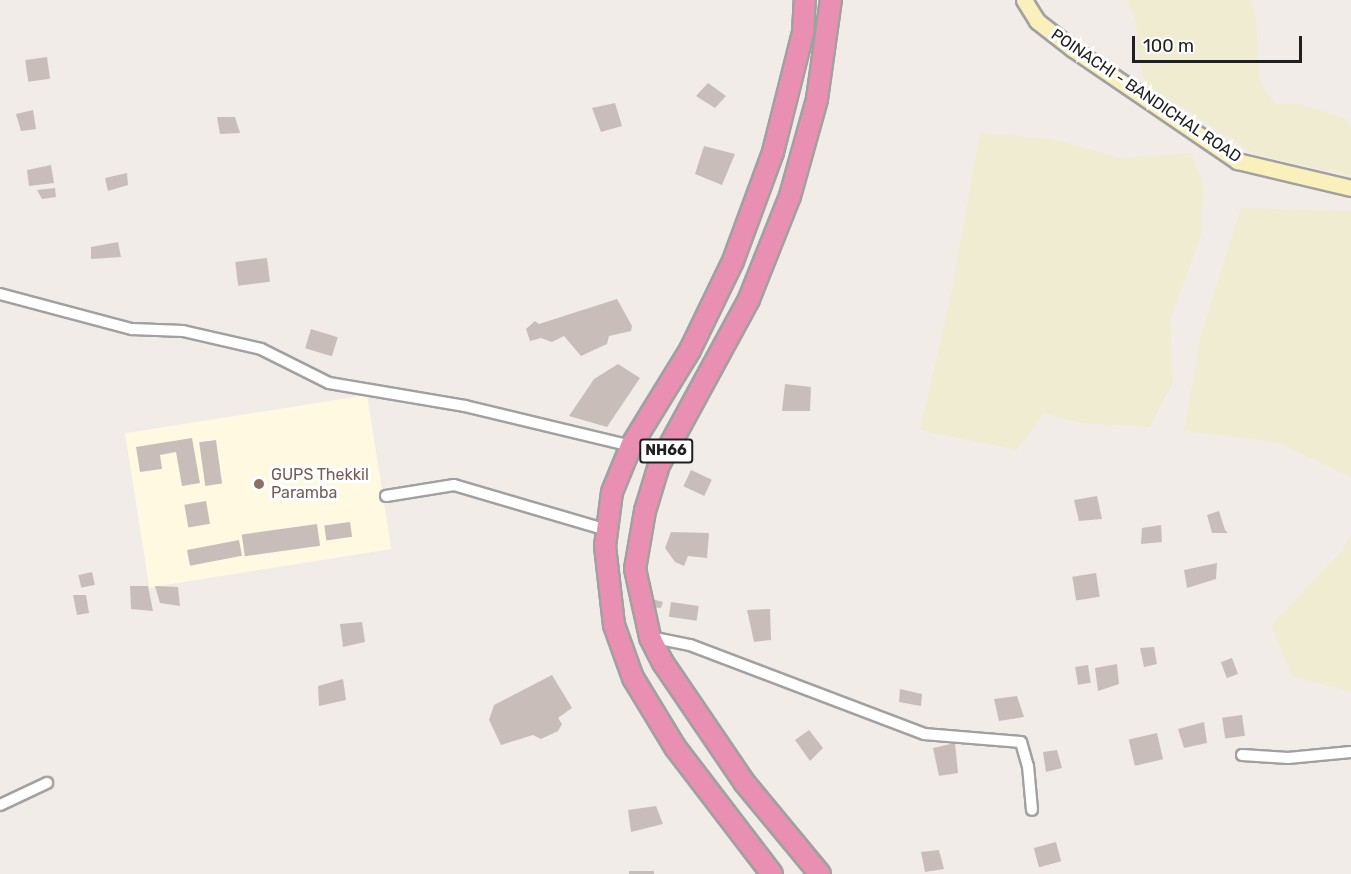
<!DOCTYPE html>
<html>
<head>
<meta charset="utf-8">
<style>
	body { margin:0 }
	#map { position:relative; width:1351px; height:874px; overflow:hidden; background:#f1ece7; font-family:Rubik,sans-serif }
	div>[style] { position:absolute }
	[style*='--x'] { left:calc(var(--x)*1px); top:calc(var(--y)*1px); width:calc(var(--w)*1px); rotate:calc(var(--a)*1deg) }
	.education>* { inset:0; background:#fff9e2; transform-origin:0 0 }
	.farmland>* { inset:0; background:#efecd2 }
	.building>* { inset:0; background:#c9bdba; transform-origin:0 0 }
	.roads { filter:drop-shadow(2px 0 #a1a1a1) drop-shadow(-2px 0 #a1a1a1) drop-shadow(0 2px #a1a1a1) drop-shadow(0 -2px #a1a1a1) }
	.street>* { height:10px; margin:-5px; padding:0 5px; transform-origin:5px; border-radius:5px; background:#fff }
	.secondary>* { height:15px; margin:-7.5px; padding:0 7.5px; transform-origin:7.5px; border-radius:7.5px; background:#faf0bb }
	.highway>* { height:20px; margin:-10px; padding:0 10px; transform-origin:10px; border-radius:10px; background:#e88fb2 }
	.dots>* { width:16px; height:16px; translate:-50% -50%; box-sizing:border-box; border:3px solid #fff; border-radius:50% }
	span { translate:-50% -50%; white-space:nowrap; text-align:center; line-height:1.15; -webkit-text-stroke:6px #fff; paint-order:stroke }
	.shield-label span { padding:2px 4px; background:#fff; border:2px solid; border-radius:4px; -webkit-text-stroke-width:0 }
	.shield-label { font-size:15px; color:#202020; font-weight:700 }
	.street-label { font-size:16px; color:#202020 }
	.education-label { font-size:16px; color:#785e54 }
	.left { translate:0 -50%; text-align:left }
	.scale { position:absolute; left:1132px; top:36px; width:170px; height:27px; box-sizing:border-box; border:3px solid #202020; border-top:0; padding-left:8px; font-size:18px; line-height:21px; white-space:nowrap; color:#202020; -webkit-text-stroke:4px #fff; paint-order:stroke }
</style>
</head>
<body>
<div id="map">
	<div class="education">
		<i style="left:367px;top:395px;width:156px;height:245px;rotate:81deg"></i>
	</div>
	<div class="farmland">
		<i style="clip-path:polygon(1127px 0,1251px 0,1256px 17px,1259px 77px,1265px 91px,1277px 104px,1300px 104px,1347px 119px,1351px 128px,1351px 176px,1256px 155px,1177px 104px,1165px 101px,1146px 82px,1138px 60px,1136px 22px)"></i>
		<i style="clip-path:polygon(980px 133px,1053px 139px,1120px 158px,1191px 153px,1203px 182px,1201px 236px,1170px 319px,1173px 382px,1150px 427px,1081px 423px,1044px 413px,1017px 450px,920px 430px,951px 295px)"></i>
		<i style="clip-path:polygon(1241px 208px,1351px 211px,1351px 477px,1276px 442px,1184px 431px,1201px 335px)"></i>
		<i style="clip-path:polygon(1351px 533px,1351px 692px,1292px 676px,1271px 625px,1343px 550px)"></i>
	</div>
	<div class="building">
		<i style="left:47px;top:57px;width:22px;height:22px;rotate:82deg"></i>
		<i style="clip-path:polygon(708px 83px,726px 96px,715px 108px,696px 96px)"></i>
		<i style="clip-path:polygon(615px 103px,622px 126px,601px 132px,592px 108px)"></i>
		<i style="clip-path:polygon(33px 110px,36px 129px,21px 131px,16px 114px)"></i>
		<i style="clip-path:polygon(217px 117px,235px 117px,240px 133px,220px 134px)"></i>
		<i style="clip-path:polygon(704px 146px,735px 154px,722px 185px,695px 174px)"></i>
		<i style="clip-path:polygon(51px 165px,54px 183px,29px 186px,27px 170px)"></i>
		<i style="clip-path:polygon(127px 173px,128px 185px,108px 191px,105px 178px)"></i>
		<i style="clip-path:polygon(55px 188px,56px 197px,42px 199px,37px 190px)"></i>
		<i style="clip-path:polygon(118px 242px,121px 257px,91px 259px,91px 247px)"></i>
		<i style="left:267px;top:258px;width:24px;height:32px;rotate:83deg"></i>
		<i style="clip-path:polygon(617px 299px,632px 326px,631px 331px,609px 336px,607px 344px,581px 356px,564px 336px,552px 342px,541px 338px,530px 341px,526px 329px,535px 321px,539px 324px)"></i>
		<i style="left:311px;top:329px;width:28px;height:20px;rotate:17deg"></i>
		<i style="clip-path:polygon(618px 364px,640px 378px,607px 427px,569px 416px,594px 379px)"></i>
		<i style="clip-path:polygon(785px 384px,811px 387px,810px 411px,782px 411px)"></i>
		<i style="clip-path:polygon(192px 438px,200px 483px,182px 486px,176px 452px,160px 455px,162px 469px,140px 472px,136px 447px)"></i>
		<i style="left:216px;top:440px;width:44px;height:17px;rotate:82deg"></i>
		<i style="left:691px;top:470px;width:23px;height:18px;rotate:25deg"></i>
		<i style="clip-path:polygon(1097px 496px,1102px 519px,1079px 521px,1074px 500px)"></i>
		<i style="left:206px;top:501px;width:23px;height:22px;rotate:80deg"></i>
		<i style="clip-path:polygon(1219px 511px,1225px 530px,1228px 533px,1212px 533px,1207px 515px)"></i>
		<i style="left:350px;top:522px;width:15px;height:26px;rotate:82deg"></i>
		<i style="left:317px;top:524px;width:22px;height:76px;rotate:82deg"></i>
		<i style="clip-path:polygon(1161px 525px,1162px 542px,1141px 544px,1142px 528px)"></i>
		<i style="clip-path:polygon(671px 532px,709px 533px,707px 558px,688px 556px,684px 566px,675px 562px,665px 548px)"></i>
		<i style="left:239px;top:540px;width:16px;height:53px;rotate:79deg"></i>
		<i style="clip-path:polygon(1217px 563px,1216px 579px,1187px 588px,1184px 570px)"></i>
		<i style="left:92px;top:572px;width:13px;height:14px;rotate:77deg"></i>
		<i style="left:1096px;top:573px;width:24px;height:24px;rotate:81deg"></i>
		<i style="clip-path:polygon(130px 586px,148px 586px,153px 611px,131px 609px)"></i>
		<i style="clip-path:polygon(155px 586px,178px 587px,180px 606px,160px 603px)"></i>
		<i style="clip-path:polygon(73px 595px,86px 595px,89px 613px,77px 615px)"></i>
		<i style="clip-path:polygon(648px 598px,663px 602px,661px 608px,646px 607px)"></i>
		<i style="left:671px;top:602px;width:28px;height:15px;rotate:8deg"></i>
		<i style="clip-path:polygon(770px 609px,771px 640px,754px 642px,747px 610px)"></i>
		<i style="clip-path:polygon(362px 622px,365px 642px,343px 647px,340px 624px)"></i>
		<i style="clip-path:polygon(1154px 647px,1157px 664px,1144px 667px,1140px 648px)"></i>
		<i style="left:1232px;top:658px;width:17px;height:12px;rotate:69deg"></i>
		<i style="clip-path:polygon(1117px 664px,1119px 684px,1098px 691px,1095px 668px)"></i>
		<i style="left:1088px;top:665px;width:18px;height:13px;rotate:81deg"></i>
		<i style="clip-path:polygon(552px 675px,572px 708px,558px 718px,562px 724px,558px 731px,541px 739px,533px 735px,501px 745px,489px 720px,494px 705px)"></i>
		<i style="clip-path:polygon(343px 679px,346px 700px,319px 706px,318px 686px)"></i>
		<i style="clip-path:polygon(900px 689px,922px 694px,921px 706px,899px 702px)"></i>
		<i style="clip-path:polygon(1017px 696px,1024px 717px,999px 721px,994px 699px)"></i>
		<i style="left:1242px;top:715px;width:21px;height:20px;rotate:82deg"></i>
		<i style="clip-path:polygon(1204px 722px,1207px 743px,1184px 748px,1178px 729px)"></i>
		<i style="clip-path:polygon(809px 730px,823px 748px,810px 761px,795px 740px)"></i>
		<i style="left:1157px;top:733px;width:27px;height:29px;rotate:77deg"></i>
		<i style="clip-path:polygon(955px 743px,958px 773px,939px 776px,933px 748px)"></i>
		<i style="clip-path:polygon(1057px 750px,1062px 768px,1046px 772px,1043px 752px)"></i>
		<i style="clip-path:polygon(656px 806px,663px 824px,631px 832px,628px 810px)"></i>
		<i style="left:1056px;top:842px;width:20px;height:23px;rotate:75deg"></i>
		<i style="clip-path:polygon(939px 850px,944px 869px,925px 872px,921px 852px)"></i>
		<i style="left:629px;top:871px;width:25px;height:3px"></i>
	</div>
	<div class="roads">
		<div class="street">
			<i style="--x:0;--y:294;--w:137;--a:14.9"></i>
			<i style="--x:132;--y:329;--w:51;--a:2.2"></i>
			<i style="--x:183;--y:331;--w:80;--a:13"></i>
			<i style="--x:261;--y:349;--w:76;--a:26.6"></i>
			<i style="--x:329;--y:383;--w:138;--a:9.6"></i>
			<i style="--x:465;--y:406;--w:171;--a:13.5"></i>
			<i style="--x:386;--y:496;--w:69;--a:-9.2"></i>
			<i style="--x:454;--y:485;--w:159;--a:16.4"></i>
			<i style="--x:650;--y:637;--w:41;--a:11.3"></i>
			<i style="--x:690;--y:645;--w:250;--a:20.8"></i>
			<i style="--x:924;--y:734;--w:97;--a:4.7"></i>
			<i style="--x:1021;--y:742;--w:25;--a:74"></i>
			<i style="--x:1028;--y:766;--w:44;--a:84.8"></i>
			<i style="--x:1242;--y:755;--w:46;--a:3.7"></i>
			<i style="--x:1288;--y:758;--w:63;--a:-5.4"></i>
			<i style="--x:0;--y:805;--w:52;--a:-25.1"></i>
		</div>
		<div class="secondary">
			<i style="--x:1024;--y:0;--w:25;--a:58"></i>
			<i style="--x:1037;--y:21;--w:46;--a:37.9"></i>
			<i style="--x:1073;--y:49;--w:199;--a:34.3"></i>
			<i style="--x:1237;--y:161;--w:117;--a:13.3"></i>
		</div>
		<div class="highway">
			<i style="--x:772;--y:874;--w:160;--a:-127.4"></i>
			<i style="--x:675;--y:747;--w:81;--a:-121.3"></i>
			<i style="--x:633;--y:678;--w:56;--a:-109.7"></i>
			<i style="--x:614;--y:625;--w:80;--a:-96.5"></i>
			<i style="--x:605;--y:546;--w:54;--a:-82.6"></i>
			<i style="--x:612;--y:492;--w:50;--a:-67.6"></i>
			<i style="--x:631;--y:446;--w:113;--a:-58.4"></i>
			<i style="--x:690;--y:350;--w:99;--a:-64.2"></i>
			<i style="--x:733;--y:261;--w:116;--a:-69.8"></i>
			<i style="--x:773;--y:152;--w:123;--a:-75.9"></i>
			<i style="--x:803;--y:33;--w:33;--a:-87"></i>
			<i style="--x:820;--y:874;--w:119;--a:-129.6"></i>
			<i style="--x:744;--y:782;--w:144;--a:-124.2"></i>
			<i style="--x:663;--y:663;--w:29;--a:-117"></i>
			<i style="--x:650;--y:637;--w:70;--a:-102.4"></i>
			<i style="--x:635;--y:569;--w:59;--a:-80.2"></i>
			<i style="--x:645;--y:511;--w:48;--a:-73.1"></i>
			<i style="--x:659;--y:465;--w:189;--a:-61.5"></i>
			<i style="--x:749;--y:299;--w:111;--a:-68.3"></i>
			<i style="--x:790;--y:196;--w:101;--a:-74.4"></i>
			<i style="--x:817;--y:99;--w:100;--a:-82"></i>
		</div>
	</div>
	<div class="dots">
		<i style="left:259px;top:484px;background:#8d6e63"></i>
	</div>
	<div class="shield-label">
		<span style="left:666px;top:451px">NH66</span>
	</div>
	<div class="street-label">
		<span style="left:1146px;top:96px;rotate:34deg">POINACHI - BANDICHAL ROAD</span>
	</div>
	<div class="education-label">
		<span class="left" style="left:271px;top:484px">GUPS Thekkil<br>Paramba</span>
	</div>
	<div class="scale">100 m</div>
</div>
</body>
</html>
